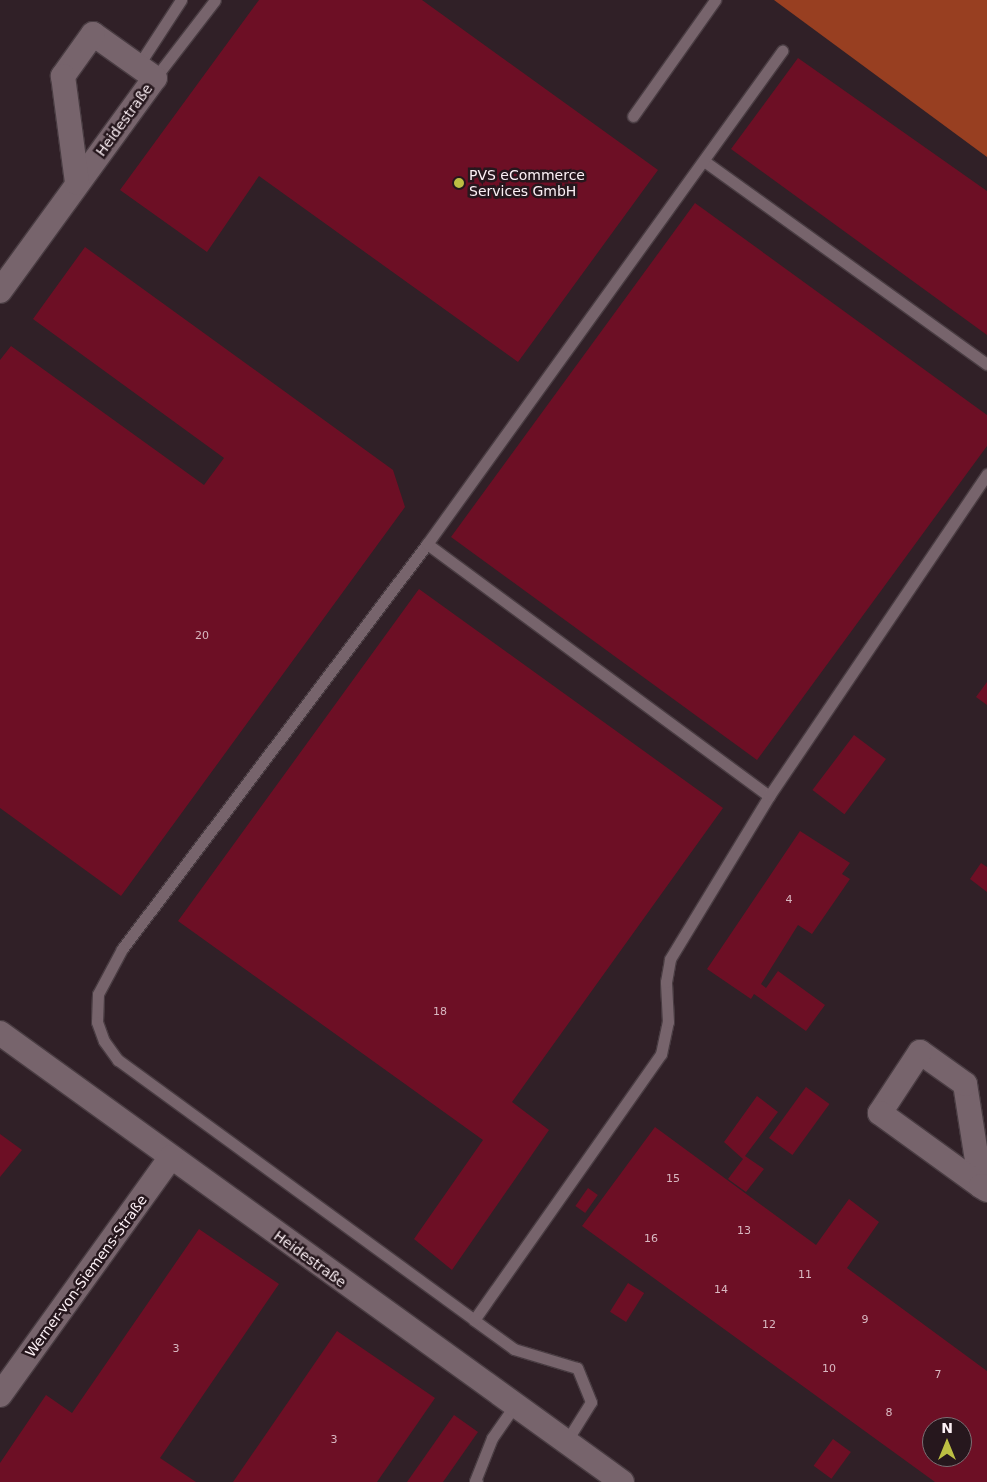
<!DOCTYPE html>
<html>
<head>
<meta charset="utf-8">
<style>
	body { margin:0 }
	#map { position:relative; width:987px; height:1482px; overflow:hidden; background:#302027; font-family:"DejaVu Sans",sans-serif }
	div>[style] { position:absolute }
	[style*='--x'] { left:calc(var(--x)*1px); top:calc(var(--y)*1px); width:calc(var(--w)*1px); rotate:calc(var(--a)*1deg) }
	.forest>* { inset:0; background:#983f21 }
	.building>* { inset:0; background:#6d0f25; transform-origin:0 0 }
	.roads { filter:drop-shadow(1px 0 #493c42) drop-shadow(-1px 0 #493c42) drop-shadow(0 1px #493c42) drop-shadow(0 -1px #493c42) }
	.service>* { height:11px; margin:-5.5px; padding:0 5.5px; transform-origin:5.5px; border-radius:5.5px; background:#77646c }
	.minor>* { height:24px; margin:-12px; padding:0 12px; transform-origin:12px; border-radius:12px; background:#77646c }
	.dots>* { width:14px; height:14px; translate:-50% -50%; box-sizing:border-box; border:2px solid #26171d; border-radius:50% }
	span { translate:-50% -50%; white-space:nowrap; text-align:center; line-height:1.15; -webkit-text-stroke:5px #26171d; paint-order:stroke }
	.number-label { font-size:11px; color:#d8b8c1 }
	.number-label span { -webkit-text-stroke-width:0 }
	.street-label { font-size:14px; color:#fcf0f5 }
	.poi-label { font-size:14px; color:#fcf0f5 }
	.left { translate:0 -50%; text-align:left }
	.north { position:absolute; left:922px; top:1417px; width:50px; height:50px; box-sizing:border-box; background:#26171d; border:1px solid #7c6e73; border-radius:50%; rotate:0deg; font-size:14px; font-weight:700; line-height:20px; text-align:center; color:#fcf0f5 }
	.north::after { content:''; display:block; margin:auto; width:18px; height:22px; background:#bdbf43; clip-path:polygon(50% 0,100% 100%,50% 72%,0 100%) }
</style>
</head>
<body>
<div id="map">
	<div class="forest">
		<i style="clip-path:polygon(774px 0,987px 0,987px 157px)"></i>
	</div>
	<div class="building">
		<i style="clip-path:polygon(259px 0,422px 0,658px 170px,518px 362px,259px 176px,207px 252px,120px 190px)"></i>
		<i style="clip-path:polygon(798px 58px,987px 191px,987px 335px,731px 149px)"></i>
		<i style="clip-path:polygon(695px 203px,987px 415px,987px 446px,757px 760px,451px 537px)"></i>
		<i style="clip-path:polygon(85px 247px,393px 470px,405px 507px,121px 896px,0 808px,0 360px,11px 346px,204px 485px,224px 458px,33px 319px)"></i>
		<i style="clip-path:polygon(419px 589px,723px 808px,512px 1102px,549px 1130px,452px 1270px,414px 1239px,483px 1140px,178px 921px)"></i>
		<i style="clip-path:polygon(987px 682px,987px 705px,976px 697px)"></i>
		<i style="left:854px;top:735px;width:40px;height:69px;rotate:37deg"></i>
		<i style="clip-path:polygon(800px 831px,850px 863px,842px 874px,850px 879px,812px 934px,798px 925px,761px 984px,766px 988px,778px 971px,825px 1005px,806px 1031px,754px 994px,751px 999px,707px 969px)"></i>
		<i style="clip-path:polygon(981px 863px,987px 867px,987px 892px,970px 879px)"></i>
		<i style="left:806px;top:1087px;width:29px;height:63px;rotate:36deg"></i>
		<i style="clip-path:polygon(757px 1096px,778px 1112px,745px 1156px,764px 1169px,746px 1192px,728px 1179px,743px 1159px,724px 1142px)"></i>
		<i style="clip-path:polygon(evenodd,655px 1127px,816px 1245px,849px 1199px,879px 1222px,847px 1268px,987px 1371px,987px 1482px,935px 1482px,582px 1226px,655px 1127px,932px 1427px,962px 1427px,962px 1457px,932px 1457px,932px 1427px)"></i>
		<i style="clip-path:polygon(0 1134px,22px 1150px,0 1177px)"></i>
		<i style="left:588px;top:1188px;width:12px;height:22px;rotate:35deg"></i>
		<i style="clip-path:polygon(199px 1229px,279px 1284px,160px 1458px,196px 1482px,0 1482px,0 1463px,46px 1395px,72px 1413px)"></i>
		<i style="left:628px;top:1283px;width:19px;height:34px;rotate:32deg"></i>
		<i style="clip-path:polygon(337px 1331px,435px 1398px,377px 1482px,233px 1482px)"></i>
		<i style="clip-path:polygon(454px 1415px,478px 1432px,443px 1482px,407px 1482px)"></i>
		<i style="left:833px;top:1439px;width:22px;height:33px;rotate:36deg"></i>
	</div>
	<div class="roads">
		<div class="service">
			<i style="--x:138;--y:66;--w:79;--a:-56.9"></i>
			<i style="--x:155;--y:78;--w:98;--a:-52.4"></i>
			<i style="--x:633;--y:116;--w:142;--a:-54.7"></i>
			<i style="--x:704;--y:161;--w:348;--a:35.7"></i>
			<i style="--x:427;--y:544;--w:507;--a:126.98"></i>
			<i style="--x:122;--y:949;--w:51;--a:118.1"></i>
			<i style="--x:98;--y:994;--w:28;--a:92"></i>
			<i style="--x:97;--y:1022;--w:20;--a:70"></i>
			<i style="--x:104;--y:1041;--w:24;--a:54"></i>
			<i style="--x:118;--y:1060;--w:441;--a:36.1"></i>
			<i style="--x:769;--y:796;--w:425;--a:-143.6"></i>
			<i style="--x:427;--y:544;--w:608;--a:-54.24"></i>
			<i style="--x:566;--y:1442;--w:47;--a:-58"></i>
			<i style="--x:591;--y:1402;--w:37;--a:-112"></i>
			<i style="--x:577;--y:1368;--w:66;--a:-163.2"></i>
			<i style="--x:514;--y:1349;--w:49;--a:-144.1"></i>
			<i style="--x:474;--y:1320;--w:325;--a:-54.9"></i>
			<i style="--x:661;--y:1054;--w:33;--a:-78"></i>
			<i style="--x:668;--y:1022;--w:40;--a:-92.9"></i>
			<i style="--x:666;--y:982;--w:23;--a:-80"></i>
			<i style="--x:670;--y:959;--w:191;--a:-58.7"></i>
			<i style="--x:769;--y:796;--w:389;--a:-55.9"></i>
			<i style="--x:477;--y:1482;--w:2;--a:-153"></i>
			<i style="--x:475;--y:1481;--w:46;--a:-68.4"></i>
			<i style="--x:492;--y:1438;--w:40;--a:-55.1"></i>
		</div>
		<div class="minor">
			<i style="--x:0;--y:291;--w:263;--a:-54"></i>
			<i style="--x:155;--y:78;--w:76;--a:-144.6"></i>
			<i style="--x:93;--y:34;--w:52;--a:125.5"></i>
			<i style="--x:63;--y:76;--w:108;--a:82.5"></i>
			<i style="--x:0;--y:1033;--w:767;--a:35.82"></i>
			<i style="--x:981;--y:1186;--w:103;--a:-98.9"></i>
			<i style="--x:965;--y:1084;--w:55;--a:-144.6"></i>
			<i style="--x:920;--y:1052;--w:73;--a:123.3"></i>
			<i style="--x:880;--y:1113;--w:125;--a:35.9"></i>
			<i style="--x:981;--y:1186;--w:7;--a:34"></i>
			<i style="--x:0;--y:1395;--w:293;--a:-54.3"></i>
		</div>
	</div>
	<div class="dots">
		<i style="left:459px;top:183px;background:#bdbf43"></i>
	</div>
	<div class="number-label">
		<span style="left:202px;top:636px">20</span>
		<span style="left:789px;top:900px">4</span>
		<span style="left:440px;top:1012px">18</span>
		<span style="left:673px;top:1179px">15</span>
		<span style="left:744px;top:1231px">13</span>
		<span style="left:651px;top:1239px">16</span>
		<span style="left:805px;top:1275px">11</span>
		<span style="left:721px;top:1290px">14</span>
		<span style="left:865px;top:1320px">9</span>
		<span style="left:769px;top:1325px">12</span>
		<span style="left:176px;top:1349px">3</span>
		<span style="left:829px;top:1369px">10</span>
		<span style="left:938px;top:1375px">7</span>
		<span style="left:889px;top:1413px">8</span>
		<span style="left:334px;top:1440px">3</span>
	</div>
	<div class="street-label">
		<span style="left:124px;top:120px;rotate:-54deg">Heidestraße</span>
		<span style="left:310px;top:1259px;rotate:36deg">Heidestraße</span>
		<span style="left:86px;top:1276px;rotate:-54deg">Werner-von-Siemens-Straße</span>
	</div>
	<div class="poi-label">
		<span class="left" style="left:469px;top:183px">PVS eCommerce<br>Services GmbH</span>
	</div>
	<div class="north">N</div>
</div>
</body>
</html>
